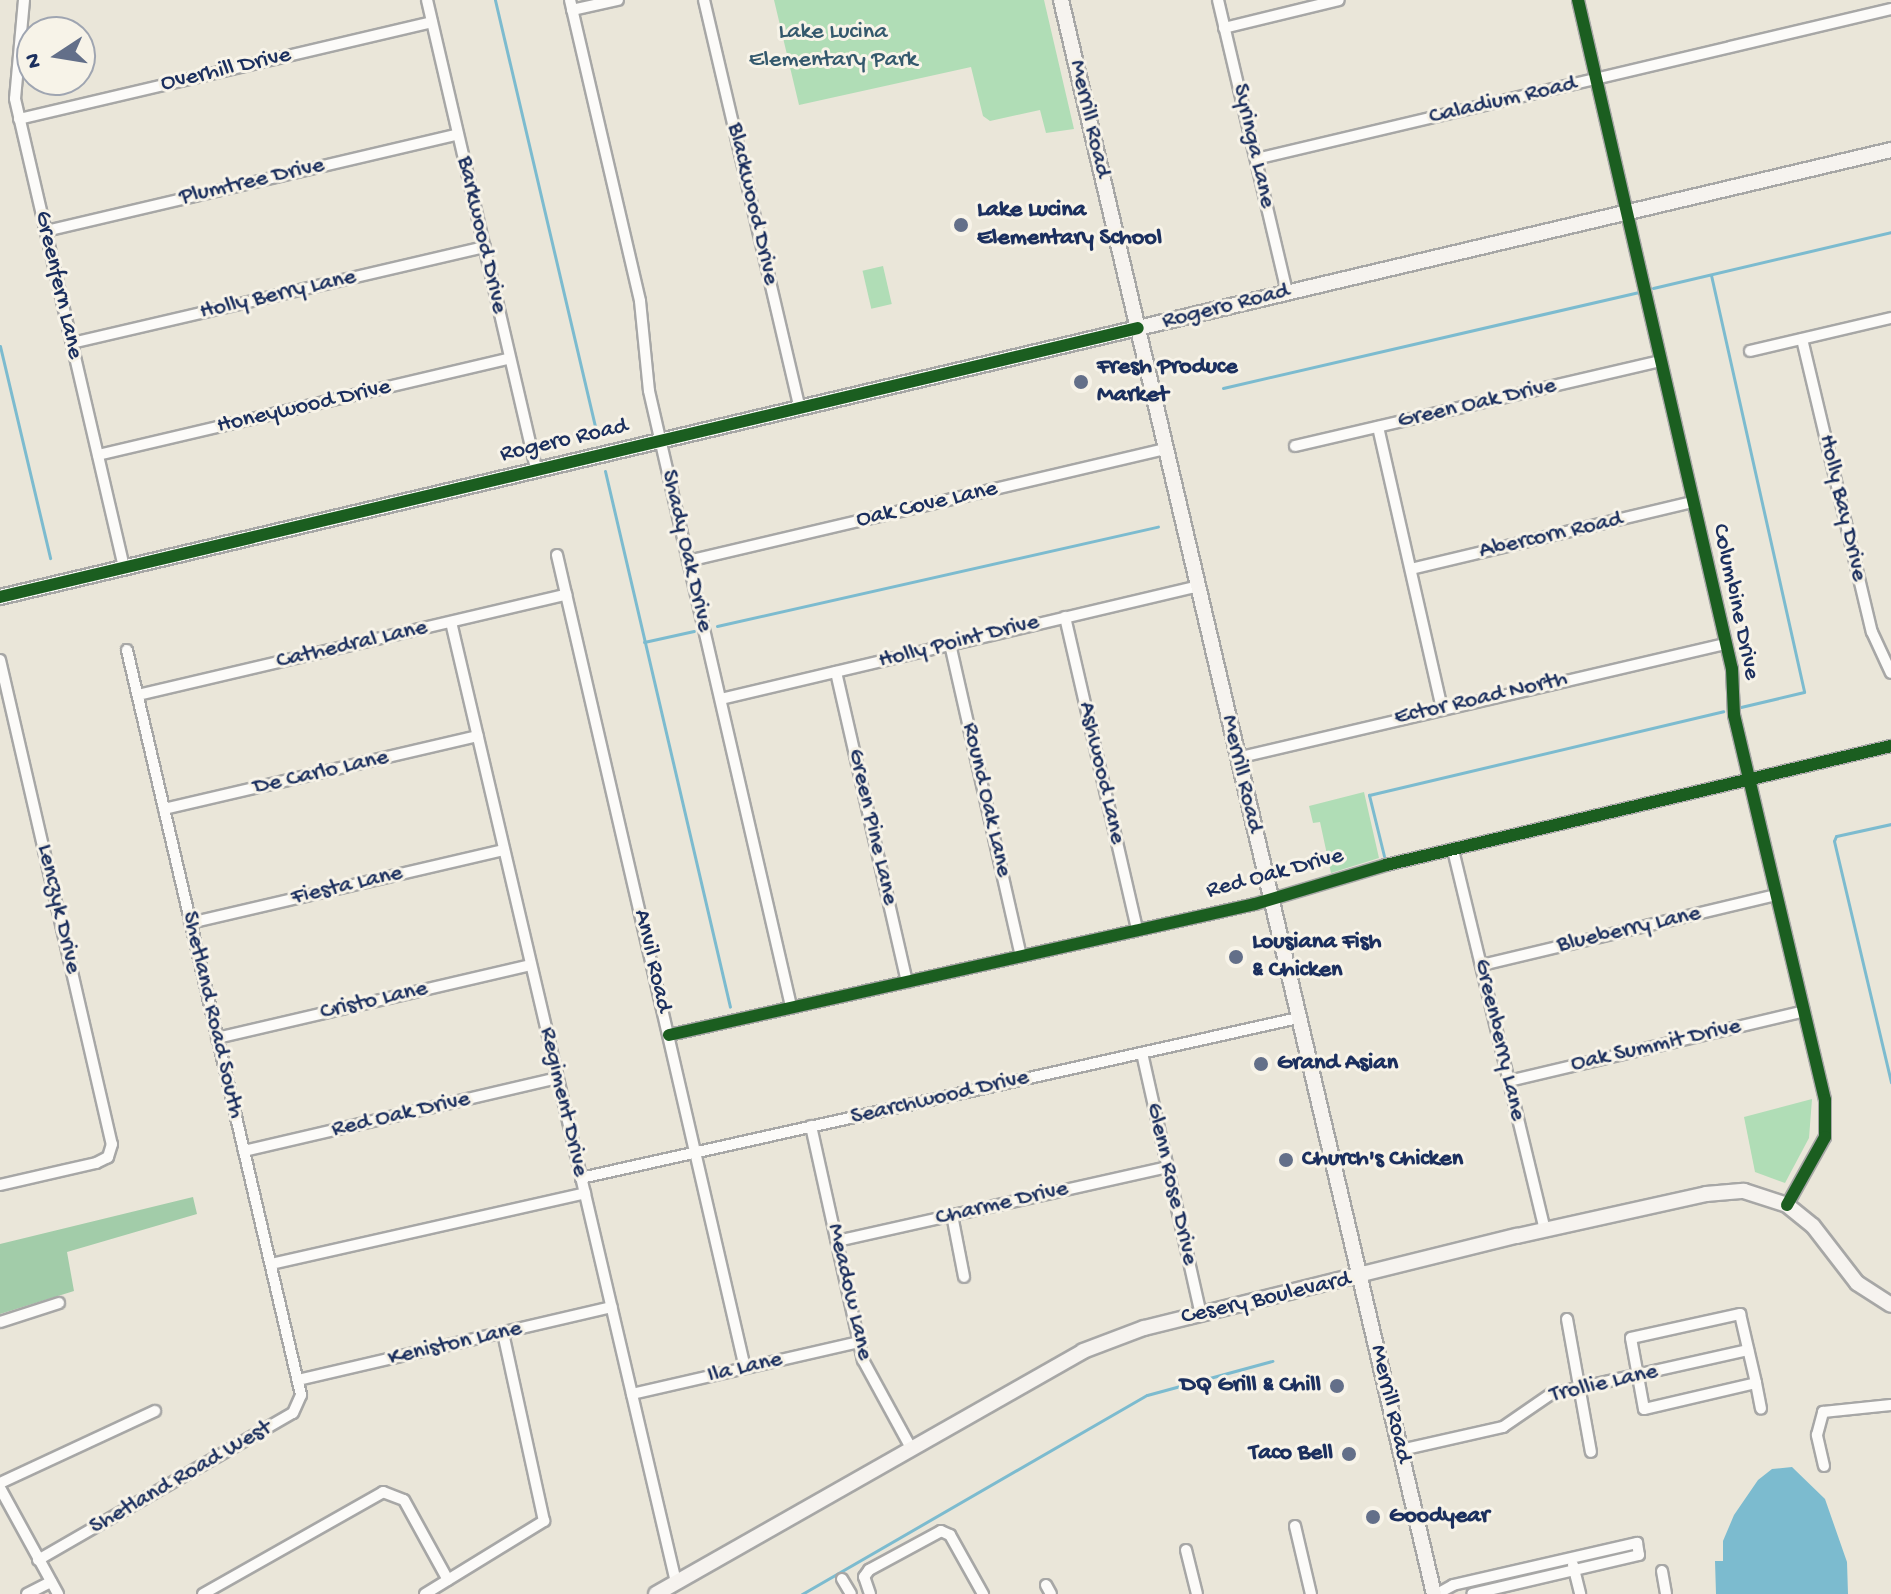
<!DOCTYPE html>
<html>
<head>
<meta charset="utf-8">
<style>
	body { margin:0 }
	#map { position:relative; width:1891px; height:1594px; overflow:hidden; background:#eae6d9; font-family:"Gochi Hand",sans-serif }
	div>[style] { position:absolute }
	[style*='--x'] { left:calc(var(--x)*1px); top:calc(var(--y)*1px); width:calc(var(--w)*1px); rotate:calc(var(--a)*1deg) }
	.green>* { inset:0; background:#b0ddb6; transform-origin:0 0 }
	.forest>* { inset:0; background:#a2cca9 }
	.water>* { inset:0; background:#7cbbcf }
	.stream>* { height:3px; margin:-1.5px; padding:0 1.5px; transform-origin:1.5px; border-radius:1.5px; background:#7cbbcf }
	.roads { filter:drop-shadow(2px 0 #a7a7a6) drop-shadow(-2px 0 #a7a7a6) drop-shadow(0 2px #a7a7a6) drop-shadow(0 -2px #a7a7a6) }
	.minor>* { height:10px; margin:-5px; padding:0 5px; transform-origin:5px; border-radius:5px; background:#fcfbf9 }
	.tertiary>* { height:14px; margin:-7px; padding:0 7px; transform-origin:7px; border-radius:7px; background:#fcfbf9 }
	.secondary>* { height:14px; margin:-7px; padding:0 7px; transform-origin:7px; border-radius:7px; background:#f6f3ef }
	.cycleway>* { height:12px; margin:-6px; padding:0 6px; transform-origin:6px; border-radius:6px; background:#1b5e20 }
	.dots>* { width:22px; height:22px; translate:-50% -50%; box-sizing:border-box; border:4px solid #f7f3e8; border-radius:50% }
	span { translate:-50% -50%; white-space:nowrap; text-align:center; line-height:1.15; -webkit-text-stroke:6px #f7f3e8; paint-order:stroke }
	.park-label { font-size:24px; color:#34596d }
	.street-label { font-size:24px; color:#1b2f5e }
	.poi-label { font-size:24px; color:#1b2f5e; font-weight:700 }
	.left { translate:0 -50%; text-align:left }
	.right { translate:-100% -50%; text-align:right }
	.north { position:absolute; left:16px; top:16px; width:80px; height:80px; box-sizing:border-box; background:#f7f3e8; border:2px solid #9fa5b1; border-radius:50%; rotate:258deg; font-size:22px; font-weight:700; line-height:32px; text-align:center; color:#1b2f5e }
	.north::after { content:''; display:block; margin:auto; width:28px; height:36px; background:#636f89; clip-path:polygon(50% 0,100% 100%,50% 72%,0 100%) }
</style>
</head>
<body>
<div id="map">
	<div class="green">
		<i style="clip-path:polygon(774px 0,1044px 0,1074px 129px,1046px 133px,1040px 110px,990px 121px,983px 116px,971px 67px,799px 105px)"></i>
		<i style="left:883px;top:266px;width:39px;height:21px;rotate:77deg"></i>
		<i style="clip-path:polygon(1364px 792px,1379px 858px,1331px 873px,1320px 822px,1313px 823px,1309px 806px)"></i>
		<i style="clip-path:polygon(1812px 1099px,1809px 1138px,1785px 1183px,1755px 1172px,1744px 1117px)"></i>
	</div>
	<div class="forest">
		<i style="clip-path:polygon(193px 1197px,197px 1214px,67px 1252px,74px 1291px,0 1314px,0 1244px)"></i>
	</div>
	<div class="water">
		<i style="clip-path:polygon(1792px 1467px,1825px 1499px,1847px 1562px,1848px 1594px,1716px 1594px,1715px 1561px,1723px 1561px,1723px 1541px,1734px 1515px,1758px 1480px,1772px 1469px)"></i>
	</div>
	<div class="stream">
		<i style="--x:495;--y:0;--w:446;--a:76.8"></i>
		<i style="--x:1711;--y:275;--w:427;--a:77.4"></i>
		<i style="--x:1804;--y:692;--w:65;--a:166.6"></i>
		<i style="--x:1653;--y:288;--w:244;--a:-13.2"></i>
		<i style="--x:0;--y:346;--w:218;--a:76.7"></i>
		<i style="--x:1223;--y:388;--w:427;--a:-13"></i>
		<i style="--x:605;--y:471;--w:550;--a:76.87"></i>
		<i style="--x:717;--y:626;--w:452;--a:-12.7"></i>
		<i style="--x:644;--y:642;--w:51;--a:-12.4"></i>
		<i style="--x:1891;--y:824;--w:56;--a:167.7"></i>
		<i style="--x:1836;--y:836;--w:5;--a:112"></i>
		<i style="--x:1834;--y:841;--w:248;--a:76.7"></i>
		<i style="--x:1384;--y:856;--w:63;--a:-103.8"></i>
		<i style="--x:1369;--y:795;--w:364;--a:-13.3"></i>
		<i style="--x:802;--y:1594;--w:398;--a:-30"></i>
		<i style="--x:1147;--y:1395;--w:130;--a:-15.2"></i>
	</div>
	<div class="roads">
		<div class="minor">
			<i style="--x:24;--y:0;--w:99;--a:95.2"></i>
			<i style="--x:15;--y:99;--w:481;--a:76.9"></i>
			<i style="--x:427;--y:0;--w:481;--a:76.9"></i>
			<i style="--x:570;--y:0;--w:309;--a:76.9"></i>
			<i style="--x:640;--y:301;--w:90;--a:84.3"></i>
			<i style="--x:649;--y:391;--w:631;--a:77"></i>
			<i style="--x:704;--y:0;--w:419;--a:76.8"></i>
			<i style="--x:1218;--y:0;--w:300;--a:76.7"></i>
			<i style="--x:1578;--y:0;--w:686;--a:77.04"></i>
			<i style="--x:1732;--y:669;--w:46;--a:87.5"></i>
			<i style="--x:1734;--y:715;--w:396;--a:76.7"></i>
			<i style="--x:1825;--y:1100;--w:37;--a:90"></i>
			<i style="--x:1825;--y:1137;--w:78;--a:119.2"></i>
			<i style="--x:572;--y:10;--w:47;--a:-12.3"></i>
			<i style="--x:1224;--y:28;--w:118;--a:-13.7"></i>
			<i style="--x:19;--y:119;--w:424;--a:-13.2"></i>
			<i style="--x:1256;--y:159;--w:652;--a:-13.29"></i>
			<i style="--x:46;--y:231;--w:423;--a:-13.2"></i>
			<i style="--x:1802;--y:339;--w:301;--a:76.6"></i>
			<i style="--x:1872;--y:632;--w:45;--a:65.1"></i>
			<i style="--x:72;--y:343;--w:424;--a:-13.1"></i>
			<i style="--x:1750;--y:351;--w:145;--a:-13.2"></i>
			<i style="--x:1378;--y:427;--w:289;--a:77.2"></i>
			<i style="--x:1295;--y:446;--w:374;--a:-13.1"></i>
			<i style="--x:98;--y:455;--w:423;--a:-13.2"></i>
			<i style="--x:557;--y:555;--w:834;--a:76.98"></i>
			<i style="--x:688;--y:561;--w:491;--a:-13.2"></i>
			<i style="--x:1411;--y:569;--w:289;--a:-13.4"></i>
			<i style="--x:1065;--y:617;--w:321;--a:77"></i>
			<i style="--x:451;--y:622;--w:986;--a:76.81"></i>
			<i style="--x:950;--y:644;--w:320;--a:77.2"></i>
			<i style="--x:0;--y:660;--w:497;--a:77"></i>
			<i style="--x:112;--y:1144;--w:14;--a:107"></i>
			<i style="--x:108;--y:1157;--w:13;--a:153"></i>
			<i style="--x:96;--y:1163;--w:98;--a:167.1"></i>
			<i style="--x:836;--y:672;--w:318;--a:77.1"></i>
			<i style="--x:138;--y:695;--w:440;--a:-13.2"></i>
			<i style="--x:721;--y:699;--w:490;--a:-13.3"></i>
			<i style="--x:1237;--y:758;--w:501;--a:-13.15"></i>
			<i style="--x:164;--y:809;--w:322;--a:-13.1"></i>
			<i style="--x:1453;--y:850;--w:391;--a:76.4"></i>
			<i style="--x:190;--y:923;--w:322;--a:-13.1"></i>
			<i style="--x:1482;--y:965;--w:302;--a:-13.4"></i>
			<i style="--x:669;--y:1035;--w:600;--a:-12.6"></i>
			<i style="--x:1255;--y:904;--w:137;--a:-16.6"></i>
			<i style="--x:1386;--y:865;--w:519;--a:-13.26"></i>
			<i style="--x:217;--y:1038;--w:321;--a:-13.1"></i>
			<i style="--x:1142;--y:1053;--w:268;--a:77.3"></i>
			<i style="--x:1509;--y:1081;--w:303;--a:-13.3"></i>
			<i style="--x:811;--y:1126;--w:240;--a:77.5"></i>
			<i style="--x:863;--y:1360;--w:100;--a:61.4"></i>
			<i style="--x:244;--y:1151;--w:322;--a:-13.1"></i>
			<i style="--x:581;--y:1178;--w:735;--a:-12.58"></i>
			<i style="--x:952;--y:1215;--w:63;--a:79"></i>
			<i style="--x:837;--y:1241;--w:338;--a:-12.6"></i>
			<i style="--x:271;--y:1264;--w:322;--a:-12.7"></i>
			<i style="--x:1740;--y:1314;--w:71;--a:76.9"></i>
			<i style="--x:1756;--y:1383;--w:115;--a:166.9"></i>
			<i style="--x:1644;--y:1409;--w:72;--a:-100.4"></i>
			<i style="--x:1631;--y:1338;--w:112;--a:-12.4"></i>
			<i style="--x:1567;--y:1319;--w:135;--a:79.8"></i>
			<i style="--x:0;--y:1322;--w:62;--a:-17.9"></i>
			<i style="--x:298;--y:1380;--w:322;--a:-13.1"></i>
			<i style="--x:1756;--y:1383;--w:26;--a:79"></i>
			<i style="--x:632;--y:1394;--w:233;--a:-12.9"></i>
			<i style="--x:1401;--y:1450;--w:105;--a:-12.7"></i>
			<i style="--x:1503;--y:1427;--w:58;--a:-34.5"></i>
			<i style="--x:1551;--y:1394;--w:202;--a:-12.6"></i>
			<i style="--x:1824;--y:1466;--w:32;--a:-103"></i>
			<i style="--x:1817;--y:1435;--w:24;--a:-75"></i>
			<i style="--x:1823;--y:1412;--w:68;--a:-5.9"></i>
			<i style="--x:0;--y:1483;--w:171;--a:-24.9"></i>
			<i style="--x:0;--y:1488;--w:121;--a:61.3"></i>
			<i style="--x:1295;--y:1526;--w:70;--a:76.8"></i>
			<i style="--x:1186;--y:1550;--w:45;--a:76"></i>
			<i style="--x:38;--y:1560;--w:294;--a:-30"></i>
			<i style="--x:293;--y:1413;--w:20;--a:-66"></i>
			<i style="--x:301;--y:1395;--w:765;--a:-103.15"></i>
			<i style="--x:1573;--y:1565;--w:30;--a:76"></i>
			<i style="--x:1662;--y:1571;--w:23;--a:80"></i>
			<i style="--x:842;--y:1579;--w:17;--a:59"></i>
			<i style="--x:1046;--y:1585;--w:10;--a:61"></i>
			<i style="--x:27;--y:1594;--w:27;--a:-27"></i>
			<i style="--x:203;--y:1594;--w:207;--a:-29.5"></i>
			<i style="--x:383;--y:1492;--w:22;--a:21"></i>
			<i style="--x:404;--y:1500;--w:91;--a:61.2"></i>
			<i style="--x:425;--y:1594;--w:140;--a:-31.5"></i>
			<i style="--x:544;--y:1521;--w:192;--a:-102.3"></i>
			<i style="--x:870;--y:1594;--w:18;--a:-109"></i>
			<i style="--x:864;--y:1577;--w:9;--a:-54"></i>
			<i style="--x:869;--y:1570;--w:82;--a:-28.4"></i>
			<i style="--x:941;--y:1531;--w:10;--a:24"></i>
			<i style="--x:950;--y:1535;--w:68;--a:60.8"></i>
			<i style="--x:1437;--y:1594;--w:18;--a:-29"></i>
			<i style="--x:1453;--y:1585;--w:189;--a:-12.9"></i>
			<i style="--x:1637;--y:1543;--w:12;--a:81"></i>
			<i style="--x:1639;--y:1555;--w:171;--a:166.9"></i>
		</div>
		<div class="tertiary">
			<i style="--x:0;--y:597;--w:1169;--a:-13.3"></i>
		</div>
		<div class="secondary">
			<i style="--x:1061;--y:0;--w:1637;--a:76.83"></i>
			<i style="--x:1138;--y:328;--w:774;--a:-13.3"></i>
			<i style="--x:656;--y:1594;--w:491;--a:-29.6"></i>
			<i style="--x:1083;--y:1351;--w:65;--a:-20.7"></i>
			<i style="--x:1144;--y:1328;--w:384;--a:-13.9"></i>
			<i style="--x:1517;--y:1236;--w:194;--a:-12.5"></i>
			<i style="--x:1706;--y:1194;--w:38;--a:-5"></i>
			<i style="--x:1744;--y:1191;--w:45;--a:18"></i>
			<i style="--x:1787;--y:1205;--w:33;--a:39"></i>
			<i style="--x:1813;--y:1226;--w:72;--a:52.3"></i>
			<i style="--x:1857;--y:1283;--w:40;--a:32.9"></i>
		</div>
	</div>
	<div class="cycleway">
		<i style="--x:1578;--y:0;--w:686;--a:77.04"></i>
		<i style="--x:1732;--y:669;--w:46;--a:87.5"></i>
		<i style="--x:1734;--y:715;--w:396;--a:76.7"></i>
		<i style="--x:1825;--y:1100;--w:37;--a:90"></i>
		<i style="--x:1825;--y:1137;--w:78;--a:119.2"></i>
		<i style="--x:0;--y:597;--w:1169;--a:-13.3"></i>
		<i style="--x:669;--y:1035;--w:600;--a:-12.6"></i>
		<i style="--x:1255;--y:904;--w:137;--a:-16.6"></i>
		<i style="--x:1386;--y:865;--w:519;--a:-13.26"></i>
	</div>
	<div class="dots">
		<i style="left:961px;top:225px;background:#636f89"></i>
		<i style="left:1081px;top:382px;background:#636f89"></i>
		<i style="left:1236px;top:957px;background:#636f89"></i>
		<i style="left:1261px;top:1064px;background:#636f89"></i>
		<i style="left:1286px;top:1160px;background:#636f89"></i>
		<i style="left:1337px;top:1386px;background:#636f89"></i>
		<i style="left:1349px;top:1454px;background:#636f89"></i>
		<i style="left:1373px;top:1517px;background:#636f89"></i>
	</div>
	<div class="park-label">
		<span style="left:833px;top:47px">Lake Lucina<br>Elementary Park</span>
	</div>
	<div class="street-label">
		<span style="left:226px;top:70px;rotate:-13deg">Overhill Drive</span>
		<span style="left:1503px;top:101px;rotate:-13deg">Caladium Road</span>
		<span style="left:1089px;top:119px;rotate:77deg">Merrill Road</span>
		<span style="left:1253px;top:146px;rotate:77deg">Syringa Lane</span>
		<span style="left:252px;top:182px;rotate:-13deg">Plumtree Drive</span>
		<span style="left:752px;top:204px;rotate:77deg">Blackwood Drive</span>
		<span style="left:481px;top:235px;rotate:77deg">Barkwood Drive</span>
		<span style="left:58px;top:285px;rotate:77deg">Greenfern Lane</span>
		<span style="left:278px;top:295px;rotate:-13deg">Holly Berry Lane</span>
		<span style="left:1226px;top:307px;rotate:-14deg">Rogero Road</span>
		<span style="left:1477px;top:404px;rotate:-13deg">Green Oak Drive</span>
		<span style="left:304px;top:407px;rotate:-13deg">Honeywood Drive</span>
		<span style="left:564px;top:441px;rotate:-13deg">Rogero Road</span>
		<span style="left:927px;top:505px;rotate:-13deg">Oak Cove Lane</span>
		<span style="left:1842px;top:508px;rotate:77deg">Holly Bay Drive</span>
		<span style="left:1551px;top:536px;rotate:-13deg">Abercorn Road</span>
		<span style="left:686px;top:551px;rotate:77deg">Shady Oak Drive</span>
		<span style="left:1735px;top:602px;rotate:78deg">Columbine Drive</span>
		<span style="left:959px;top:642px;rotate:-14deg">Holly Point Drive</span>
		<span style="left:352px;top:645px;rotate:-13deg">Cathedral Lane</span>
		<span style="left:1481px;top:699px;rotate:-13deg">Ector Road North</span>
		<span style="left:321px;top:773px;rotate:-13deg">De Carlo Lane</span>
		<span style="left:1101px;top:773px;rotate:77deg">Ashwood Lane</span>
		<span style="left:1241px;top:774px;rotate:77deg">Merrill Road</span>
		<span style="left:986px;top:800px;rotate:77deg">Round Oak Lane</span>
		<span style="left:872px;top:827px;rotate:77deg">Green Pine Lane</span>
		<span style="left:1275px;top:874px;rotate:-15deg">Red Oak Drive</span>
		<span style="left:347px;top:886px;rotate:-13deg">Fiesta Lane</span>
		<span style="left:58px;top:909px;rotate:77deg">Lenczyk Drive</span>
		<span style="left:1629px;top:930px;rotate:-13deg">Blueberry Lane</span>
		<span style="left:652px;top:961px;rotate:77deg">Anvil Road</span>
		<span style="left:374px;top:1001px;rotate:-13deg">Cristo Lane</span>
		<span style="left:212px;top:1015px;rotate:77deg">Shetland Road South</span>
		<span style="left:1499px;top:1040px;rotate:77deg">Greenberry Lane</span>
		<span style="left:1656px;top:1046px;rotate:-13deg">Oak Summit Drive</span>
		<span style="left:940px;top:1098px;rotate:-13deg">Searchwood Drive</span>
		<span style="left:563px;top:1102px;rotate:77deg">Regiment Drive</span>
		<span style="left:401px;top:1115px;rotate:-13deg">Red Oak Drive</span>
		<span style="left:1171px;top:1184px;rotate:77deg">Glenn Rose Drive</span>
		<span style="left:1002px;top:1204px;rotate:-13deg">Charme Drive</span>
		<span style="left:849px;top:1292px;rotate:77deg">Meadow Lane</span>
		<span style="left:1266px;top:1299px;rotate:-13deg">Cesery Boulevard</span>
		<span style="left:455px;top:1344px;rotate:-13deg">Keniston Lane</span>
		<span style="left:745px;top:1368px;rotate:-13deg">Ila Lane</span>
		<span style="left:1604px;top:1384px;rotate:-13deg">Trollie Lane</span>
		<span style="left:1390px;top:1404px;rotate:77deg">Merrill Road</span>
		<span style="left:181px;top:1478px;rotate:-30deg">Shetland Road West</span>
	</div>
	<div class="poi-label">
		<span class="left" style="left:977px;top:225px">Lake Lucina<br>Elementary School</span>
		<span class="left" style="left:1097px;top:382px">Fresh Produce<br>Market</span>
		<span class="left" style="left:1252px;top:957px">Lousiana Fish<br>&amp; Chicken</span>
		<span class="left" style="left:1277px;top:1064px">Grand Asian</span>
		<span class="left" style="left:1302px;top:1160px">Church's Chicken</span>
		<span class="right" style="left:1321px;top:1386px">DQ Grill &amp; Chill</span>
		<span class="right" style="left:1333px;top:1454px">Taco Bell</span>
		<span class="left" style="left:1389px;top:1517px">Goodyear</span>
	</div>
	<div class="north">N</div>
</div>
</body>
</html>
